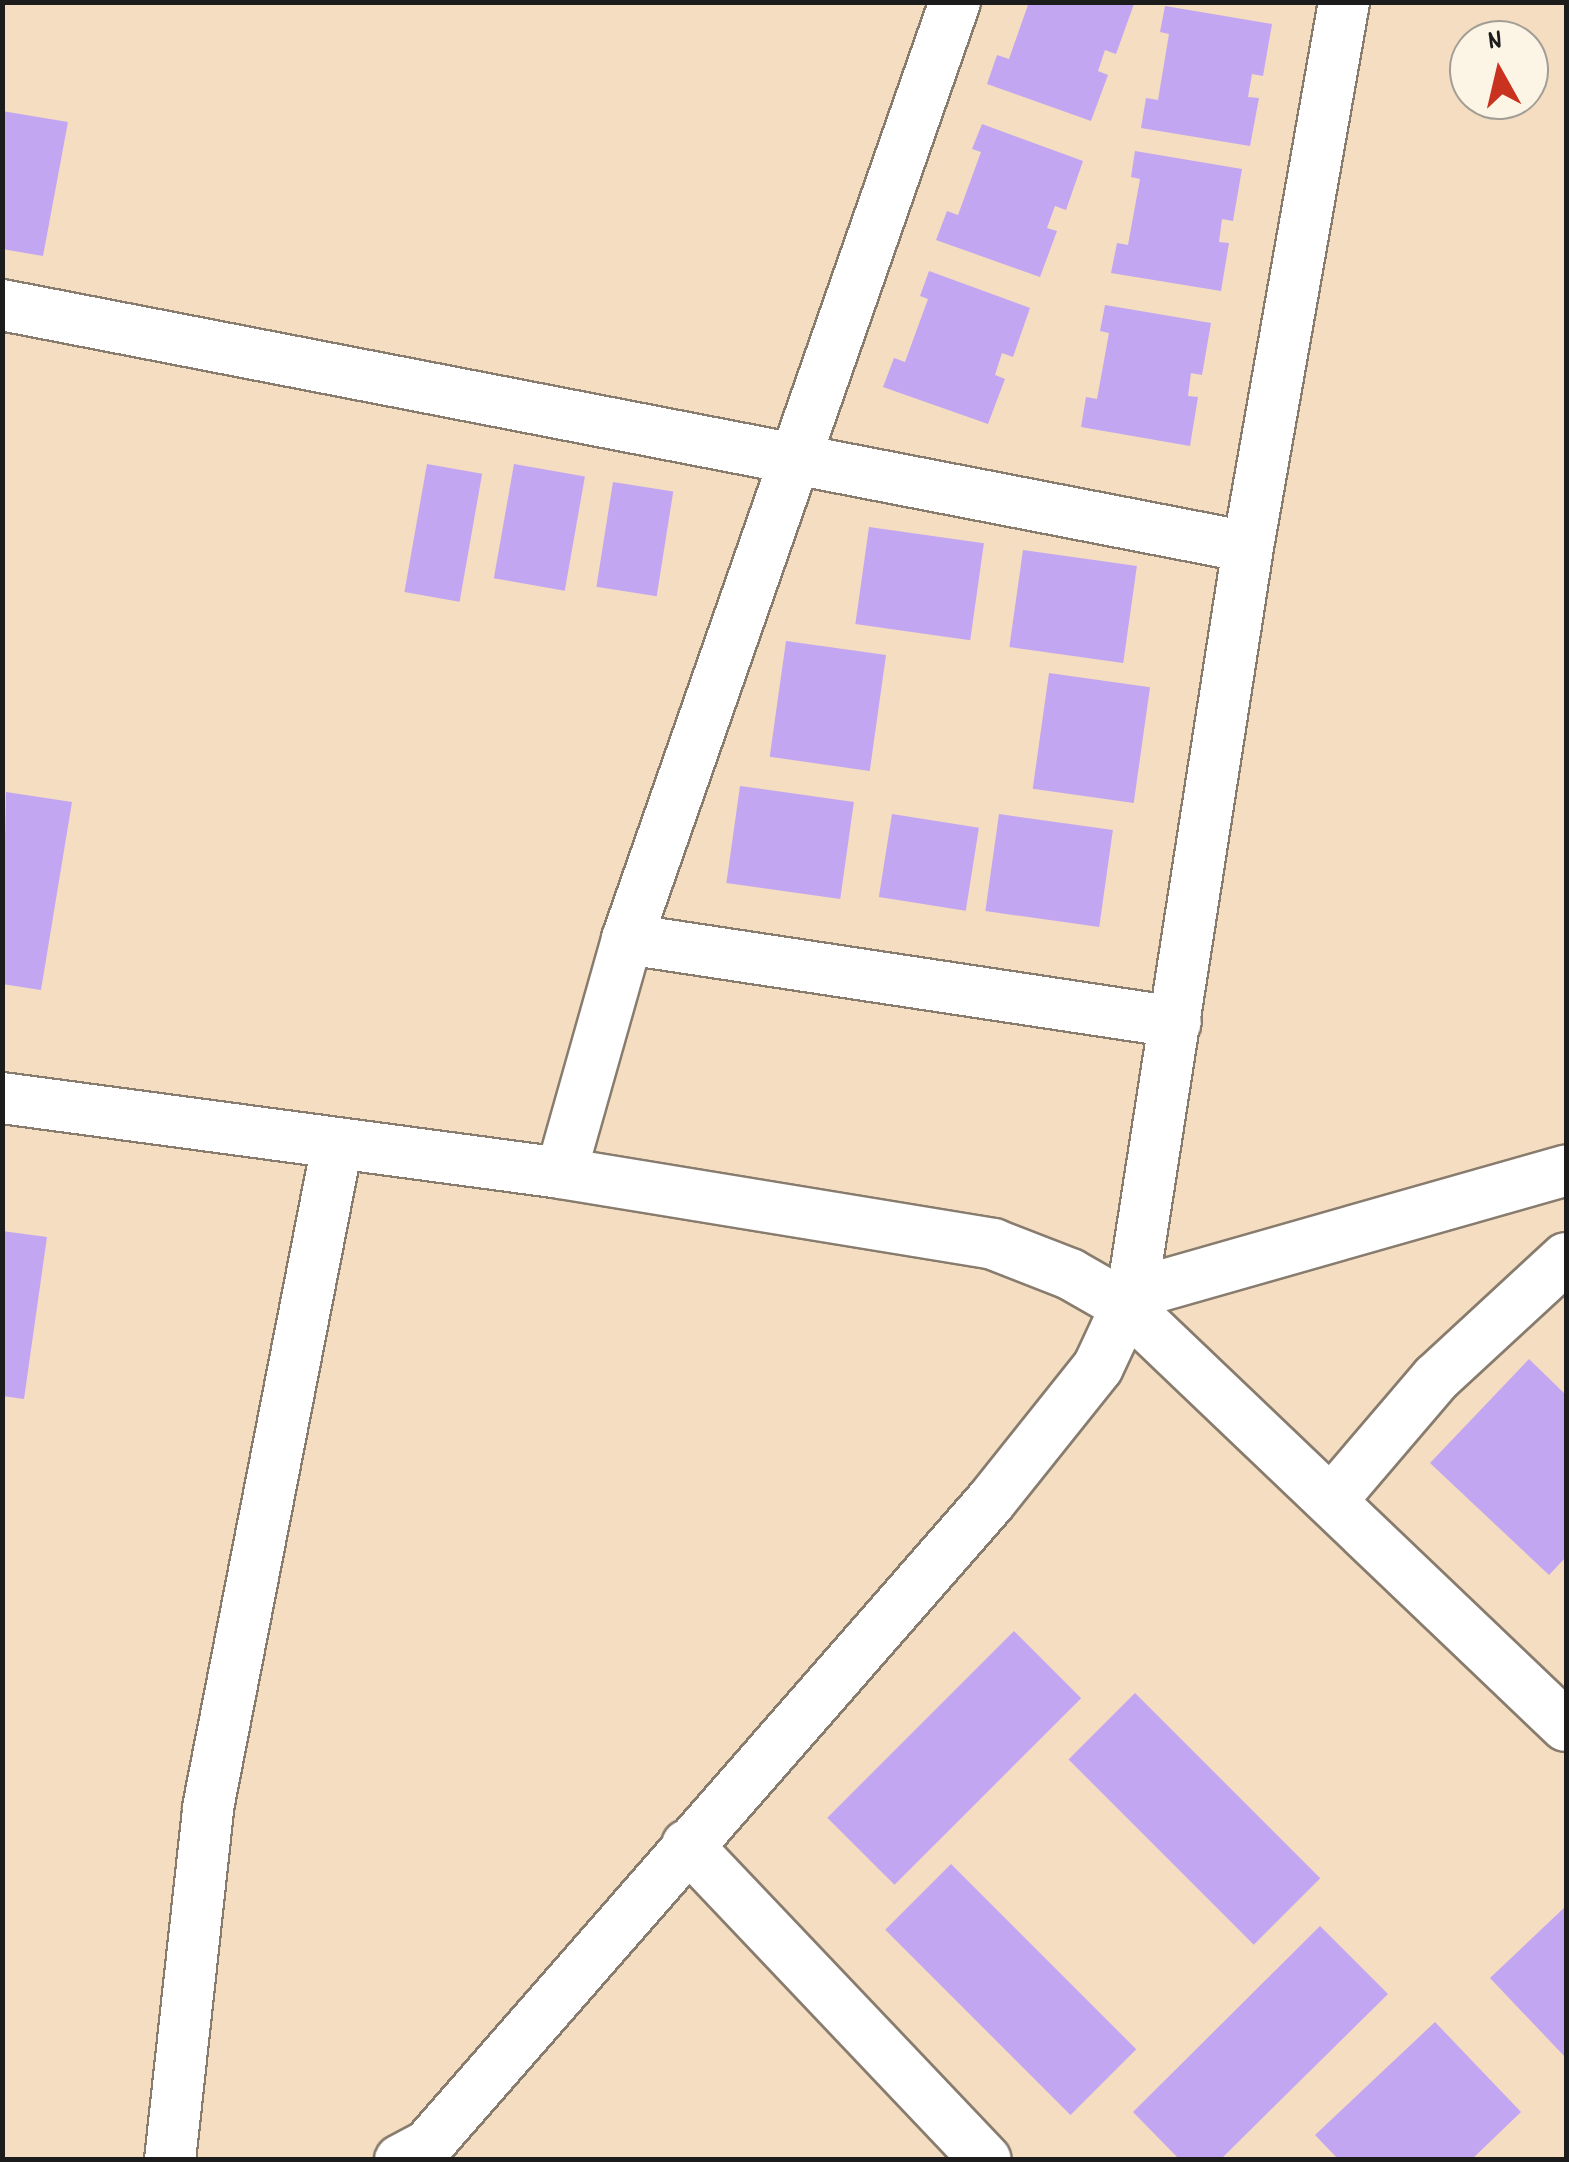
<!DOCTYPE html>
<html>
<head>
<meta charset="utf-8">
<style>
	body { margin:0 }
	#map { position:relative; width:1569px; height:2162px; overflow:hidden; background:#f4ddc1; font-family:Dekko,sans-serif }
	div>[style] { position:absolute }
	[style*='--x'] { left:calc(var(--x)*1px); top:calc(var(--y)*1px); width:calc(var(--w)*1px); rotate:calc(var(--a)*1deg) }
	.building>* { inset:0; background:#c3a6f1; transform-origin:0 0 }
	.roads { filter:drop-shadow(2px 0 #887c6e) drop-shadow(-2px 0 #887c6e) drop-shadow(0 2px #887c6e) drop-shadow(0 -2px #887c6e) }
	.street>* { height:50px; margin:-25px; padding:0 25px; transform-origin:25px; border-radius:25px; background:#fff }
	span { translate:-50% -50%; white-space:nowrap; text-align:center; line-height:1.15; -webkit-text-stroke:10px #fcf5e5; paint-order:stroke }
	.frame { position:absolute; inset:0; border:5px solid #1c1c1c; pointer-events:none }
	.north { position:absolute; left:1449px; top:20px; width:100px; height:100px; box-sizing:border-box; background:#fcf5e5; border:2px solid #a29e95; border-radius:50%; rotate:352deg; font-size:28px; font-weight:700; line-height:40px; text-align:center; color:#1c1c1c }
	.north::after { content:''; display:block; margin:auto; width:35px; height:45px; background:#c8321e; clip-path:polygon(50% 0,100% 100%,50% 72%,0 100%) }
</style>
</head>
<body>
<div id="map">
	<div class="building">
		<i style="clip-path:polygon(1029px 2px,1134px 4px,1116px 54px,1105px 50px,1098px 71px,1108px 75px,1091px 121px,987px 84px,997px 55px,1009px 59px)"></i>
		<i style="clip-path:polygon(1165px 6px,1272px 24px,1263px 76px,1252px 74px,1248px 97px,1259px 98px,1250px 146px,1141px 128px,1146px 98px,1158px 100px,1169px 34px,1160px 32px)"></i>
		<i style="clip-path:polygon(2px 111px,68px 122px,43px 256px,2px 249px)"></i>
		<i style="clip-path:polygon(982px 124px,1083px 161px,1066px 210px,1055px 206px,1047px 228px,1057px 231px,1040px 277px,936px 240px,947px 211px,958px 215px,981px 152px,972px 149px)"></i>
		<i style="clip-path:polygon(1135px 151px,1242px 169px,1233px 221px,1222px 219px,1219px 242px,1229px 243px,1221px 291px,1111px 273px,1117px 243px,1128px 245px,1140px 179px,1131px 177px)"></i>
		<i style="clip-path:polygon(929px 271px,1030px 308px,1013px 357px,1002px 353px,995px 375px,1005px 379px,988px 424px,883px 387px,894px 358px,905px 362px,928px 299px,920px 296px)"></i>
		<i style="clip-path:polygon(1105px 305px,1211px 323px,1202px 375px,1191px 373px,1188px 396px,1198px 397px,1190px 446px,1081px 427px,1086px 397px,1097px 399px,1109px 333px,1100px 331px)"></i>
		<i style="left:427px;top:464px;width:56px;height:130px;rotate:10deg"></i>
		<i style="left:514px;top:464px;width:72px;height:116px;rotate:10deg"></i>
		<i style="left:613px;top:482px;width:61px;height:106px;rotate:9deg"></i>
		<i style="left:869px;top:527px;width:116px;height:98px;rotate:8deg"></i>
		<i style="left:1023px;top:550px;width:115px;height:98px;rotate:8deg"></i>
		<i style="left:786px;top:641px;width:101px;height:117px;rotate:8deg"></i>
		<i style="left:1049px;top:673px;width:102px;height:117px;rotate:8deg"></i>
		<i style="left:740px;top:786px;width:115px;height:98px;rotate:8deg"></i>
		<i style="clip-path:polygon(6px 792px,72px 802px,41px 990px,2px 984px)"></i>
		<i style="left:892px;top:814px;width:88px;height:84px;rotate:9deg"></i>
		<i style="left:999px;top:814px;width:115px;height:98px;rotate:8deg"></i>
		<i style="clip-path:polygon(2px 1231px,47px 1237px,24px 1399px,2px 1396px)"></i>
		<i style="clip-path:polygon(1529px 1359px,1566px 1395px,1566px 1557px,1549px 1575px,1430px 1463px)"></i>
		<i style="left:1014px;top:1631px;width:95px;height:264px;rotate:45deg"></i>
		<i style="left:1135px;top:1693px;width:262px;height:94px;rotate:45deg"></i>
		<i style="left:951px;top:1864px;width:262px;height:93px;rotate:45deg"></i>
		<i style="clip-path:polygon(1566px 1906px,1566px 2058px,1490px 1978px)"></i>
		<i style="clip-path:polygon(1320px 1926px,1388px 1994px,1220px 2160px,1180px 2160px,1133px 2112px)"></i>
		<i style="clip-path:polygon(1435px 2022px,1521px 2112px,1471px 2160px,1339px 2160px,1315px 2135px)"></i>
	</div>
	<div class="roads">
		<div class="street">
			<i style="--x:2;--y:305;--w:1269;--a:10.99"></i>
			<i style="--x:627;--y:939;--w:555;--a:8.6"></i>
			<i style="--x:2;--y:1098;--w:564;--a:7.64"></i>
			<i style="--x:561;--y:1173;--w:438;--a:9.3"></i>
			<i style="--x:993;--y:1244;--w:83;--a:21.3"></i>
			<i style="--x:1070;--y:1274;--w:64;--a:29.7"></i>
			<i style="--x:1126;--y:1306;--w:608;--a:43.67"></i>
			<i style="--x:561;--y:1173;--w:243;--a:-74.2"></i>
			<i style="--x:627;--y:939;--w:993;--a:-70.71"></i>
			<i style="--x:1132;--y:1294;--w:451;--a:-15.9"></i>
			<i style="--x:1331;--y:1501;--w:162;--a:-49.5"></i>
			<i style="--x:1436;--y:1378;--w:177;--a:-42.7"></i>
			<i style="--x:687;--y:1845;--w:434;--a:46.5"></i>
			<i style="--x:170;--y:2160;--w:354;--a:-83.8"></i>
			<i style="--x:208;--y:1808;--w:675;--a:-78.99"></i>
			<i style="--x:400;--y:2160;--w:32;--a:-28"></i>
			<i style="--x:428;--y:2145;--w:855;--a:-48.84"></i>
			<i style="--x:991;--y:1501;--w:171;--a:-51.4"></i>
			<i style="--x:1098;--y:1367;--w:81;--a:-65"></i>
			<i style="--x:1132;--y:1294;--w:756;--a:-81.17"></i>
			<i style="--x:1248;--y:547;--w:553;--a:-80.01"></i>
		</div>
	</div>
	<div class="frame"></div>
	<div class="north">N</div>
</div>
</body>
</html>
